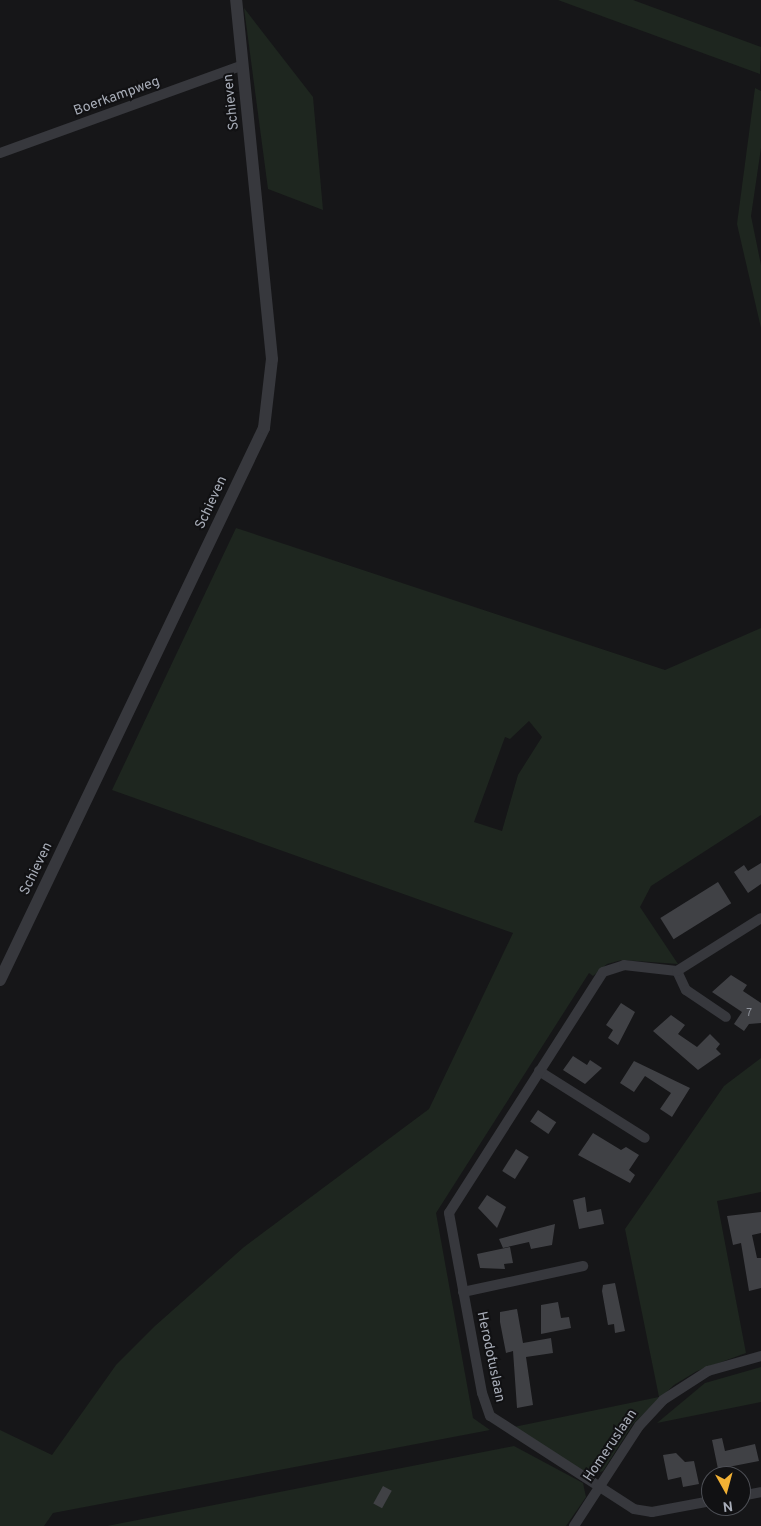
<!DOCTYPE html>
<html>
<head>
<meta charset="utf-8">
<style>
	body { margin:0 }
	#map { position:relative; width:761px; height:1526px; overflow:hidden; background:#161618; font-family:Overpass,sans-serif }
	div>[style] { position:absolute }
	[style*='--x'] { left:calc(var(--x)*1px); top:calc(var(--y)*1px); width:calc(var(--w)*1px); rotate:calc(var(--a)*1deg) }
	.green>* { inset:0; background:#1e261f }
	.building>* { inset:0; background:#404145; transform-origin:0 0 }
	.minor>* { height:10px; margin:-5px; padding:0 5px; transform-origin:5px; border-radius:5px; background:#37383d }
	.tertiary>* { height:12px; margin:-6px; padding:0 6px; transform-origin:6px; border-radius:6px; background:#37383d }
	span { translate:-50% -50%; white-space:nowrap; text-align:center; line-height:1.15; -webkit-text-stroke:4px #111113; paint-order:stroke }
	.number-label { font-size:11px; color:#8e929b }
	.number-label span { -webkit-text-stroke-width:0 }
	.street-label { font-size:14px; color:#a8adb8 }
	.north { position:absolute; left:701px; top:1466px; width:50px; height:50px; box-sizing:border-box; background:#111113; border:1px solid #4d4f55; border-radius:50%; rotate:173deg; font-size:14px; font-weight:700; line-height:20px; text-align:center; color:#a8adb8 }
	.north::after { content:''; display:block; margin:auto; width:18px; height:22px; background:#f2b134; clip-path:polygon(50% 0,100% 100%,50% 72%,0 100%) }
</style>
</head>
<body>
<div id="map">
	<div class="green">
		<i style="clip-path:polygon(558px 0,633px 0,761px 47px,760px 74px)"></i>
		<i style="clip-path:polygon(244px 8px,313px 97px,323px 210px,268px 189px)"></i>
		<i style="clip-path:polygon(755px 88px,761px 91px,761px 148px,751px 216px,761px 265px,761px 328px,737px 224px)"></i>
		<i style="clip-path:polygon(evenodd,236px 528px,665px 670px,761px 628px,761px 815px,651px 886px,640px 907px,678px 964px,622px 960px,607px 964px,593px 976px,589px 973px,436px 1213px,473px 1418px,490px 1430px,53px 1513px,44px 1526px,0 1526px,0 1430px,52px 1455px,116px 1365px,155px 1326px,244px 1247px,429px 1109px,513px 933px,112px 790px,236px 528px,529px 721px,542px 737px,518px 775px,502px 831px,474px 822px,505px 737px,510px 739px,529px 721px)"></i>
		<i style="clip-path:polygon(761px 1058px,761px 1192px,717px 1201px,746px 1353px,697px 1371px,674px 1385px,633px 1424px,603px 1471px,590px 1476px,509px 1428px,659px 1397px,625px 1229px,724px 1086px)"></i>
		<i style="clip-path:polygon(761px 1367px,761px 1402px,657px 1423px,705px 1383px)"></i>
		<i style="clip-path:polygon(514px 1446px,583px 1483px,586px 1497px,566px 1526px,107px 1526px)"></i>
	</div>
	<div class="building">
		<i style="clip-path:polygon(761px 863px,761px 884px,748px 893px,734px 872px,744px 865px,748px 871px)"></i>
		<i style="left:718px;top:882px;width:25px;height:68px;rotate:58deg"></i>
		<i style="clip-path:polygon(731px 975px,747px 985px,743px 991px,761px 1003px,761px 1023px,749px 1024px,744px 1031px,734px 1024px,742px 1012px,712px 992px)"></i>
		<i style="clip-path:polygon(621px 1003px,635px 1012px,618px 1045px,608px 1038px,613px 1030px,606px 1025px)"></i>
		<i style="clip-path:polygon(671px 1015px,685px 1025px,678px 1034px,697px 1047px,710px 1034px,720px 1044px,716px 1049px,721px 1054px,698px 1070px,653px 1031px)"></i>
		<i style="clip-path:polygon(573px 1056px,587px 1065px,590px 1060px,602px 1068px,585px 1084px,563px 1070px)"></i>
		<i style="clip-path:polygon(634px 1061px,690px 1088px,672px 1117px,660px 1109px,671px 1093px,645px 1076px,634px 1092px,620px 1083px)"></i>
		<i style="left:538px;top:1110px;width:22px;height:14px;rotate:34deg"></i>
		<i style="clip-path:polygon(593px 1133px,621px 1150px,626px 1147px,639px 1155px,629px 1170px,635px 1175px,630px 1183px,578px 1155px)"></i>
		<i style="left:516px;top:1149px;width:15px;height:26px;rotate:32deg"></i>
		<i style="clip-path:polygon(487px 1195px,506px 1207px,497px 1228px,478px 1208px)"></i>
		<i style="clip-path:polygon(585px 1197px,587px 1212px,601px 1209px,604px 1224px,579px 1229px,573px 1200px)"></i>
		<i style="clip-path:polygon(761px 1212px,761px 1233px,752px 1235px,757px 1258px,761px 1258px,761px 1288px,749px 1291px,741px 1243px,733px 1245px,727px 1216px)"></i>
		<i style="clip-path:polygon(555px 1224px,552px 1245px,531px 1249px,529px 1242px,503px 1248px,499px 1239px)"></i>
		<i style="clip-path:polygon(510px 1247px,513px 1263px,504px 1264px,505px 1269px,480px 1268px,477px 1254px)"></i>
		<i style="clip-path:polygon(615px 1283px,625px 1331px,615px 1333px,614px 1324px,608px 1325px,602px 1291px,603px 1285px)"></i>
		<i style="clip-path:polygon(558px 1302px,561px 1318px,569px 1317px,571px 1328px,541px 1334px,541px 1305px)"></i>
		<i style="clip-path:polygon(517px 1309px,523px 1343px,551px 1338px,553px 1353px,526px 1357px,533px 1405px,517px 1408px,513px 1351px,506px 1353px,500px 1322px,500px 1312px)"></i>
		<i style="clip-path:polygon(722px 1438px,725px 1451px,755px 1444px,759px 1461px,718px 1469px,712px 1440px)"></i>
		<i style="clip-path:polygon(676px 1453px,685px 1462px,694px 1461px,699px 1484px,683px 1487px,681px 1477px,668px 1480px,663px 1455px)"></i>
		<i style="left:383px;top:1486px;width:10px;height:20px;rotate:29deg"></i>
	</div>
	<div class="minor">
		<i style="--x:0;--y:153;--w:258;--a:-19.9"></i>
		<i style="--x:677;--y:971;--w:21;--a:65"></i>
		<i style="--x:686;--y:990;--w:48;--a:34"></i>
		<i style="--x:539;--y:1071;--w:125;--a:32.3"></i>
		<i style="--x:463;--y:1292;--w:123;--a:-12.2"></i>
		<i style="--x:741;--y:1496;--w:20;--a:-11"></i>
		<i style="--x:711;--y:1501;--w:60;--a:169.4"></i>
		<i style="--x:652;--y:1512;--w:18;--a:-171"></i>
		<i style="--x:634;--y:1509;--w:171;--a:-147.1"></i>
		<i style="--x:490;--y:1416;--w:24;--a:-109"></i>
		<i style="--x:482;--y:1393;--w:183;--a:-100.4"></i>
		<i style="--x:449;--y:1213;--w:286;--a:-57.4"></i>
		<i style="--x:603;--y:972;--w:22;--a:-18"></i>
		<i style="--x:624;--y:965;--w:53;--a:6.5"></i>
		<i style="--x:677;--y:971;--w:99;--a:-32.2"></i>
		<i style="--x:574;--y:1526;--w:119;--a:-57"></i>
		<i style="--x:639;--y:1426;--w:35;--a:-47"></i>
		<i style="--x:663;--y:1400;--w:54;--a:-32.8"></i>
		<i style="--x:708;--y:1371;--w:55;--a:-15.8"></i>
	</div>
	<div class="tertiary">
		<i style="--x:0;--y:980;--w:612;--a:-64.44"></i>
		<i style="--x:264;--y:428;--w:69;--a:-83.4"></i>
		<i style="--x:272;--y:359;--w:361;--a:-95.7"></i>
	</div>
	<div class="number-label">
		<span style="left:749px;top:1013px">7</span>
	</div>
	<div class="street-label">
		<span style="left:117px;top:97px;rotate:-20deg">Boerkampweg</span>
		<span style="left:232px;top:102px;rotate:-96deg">Schieven</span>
		<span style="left:212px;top:503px;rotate:-65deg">Schieven</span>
		<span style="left:37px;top:869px;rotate:-64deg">Schieven</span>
		<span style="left:490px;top:1357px;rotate:78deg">Herodotuslaan</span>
		<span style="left:611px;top:1446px;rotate:-56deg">Homeruslaan</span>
	</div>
	<div class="north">N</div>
</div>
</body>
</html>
